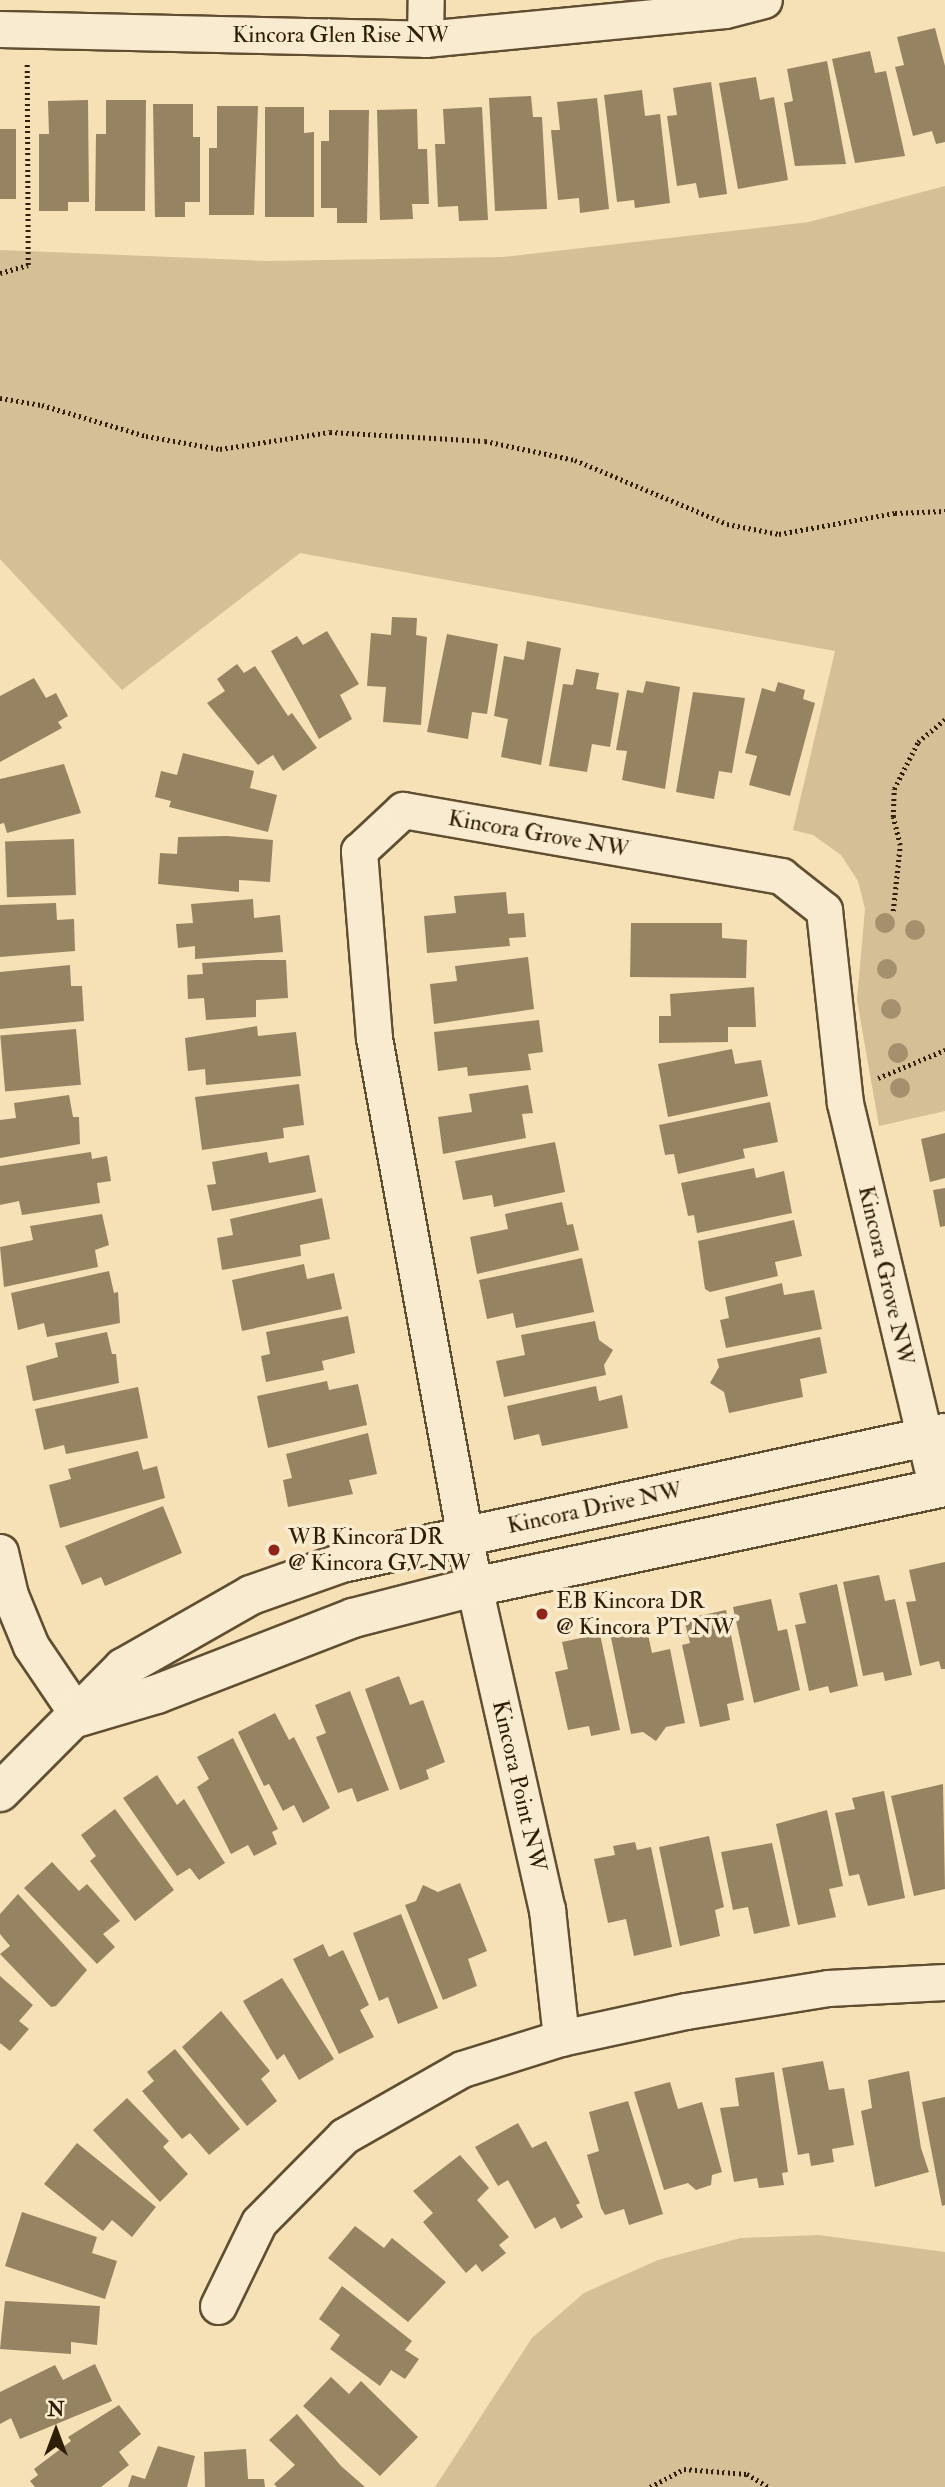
<!DOCTYPE html>
<html>
<head>
<meta charset="utf-8">
<style>
	body { margin:0 }
	#map { position:relative; width:945px; height:2487px; overflow:hidden; background:#f6e0b5; font-family:"IM FELL Double Pica",serif }
	div>[style] { position:absolute }
	[style*='--x'] { left:calc(var(--x)*1px); top:calc(var(--y)*1px); width:calc(var(--w)*1px); rotate:calc(var(--a)*1deg) }
	.green>* { inset:0; background:#d4bf97 }
	.building>* { inset:0; background:#968361; transform-origin:0 0 }
	.path>* { height:4.5px; margin-top:-2.25px; transform-origin:0; background:repeating-linear-gradient(90deg,#2e1e05 0 2px,transparent 0 5.5px) }
	.roads { filter:drop-shadow(2px 0 #604e31) drop-shadow(-2px 0 #604e31) drop-shadow(0 2px #604e31) drop-shadow(0 -2px #604e31) }
	.street>* { height:35px; margin:-17.5px; padding:0 17.5px; transform-origin:17.5px; border-radius:17.5px; background:#f9ebcf }
	.secondary>* { height:38px; margin:-19px; padding:0 19px; transform-origin:19px; border-radius:19px; background:#f9ebcf }
	.trees>* { width:20px; height:20px; margin:-10px; border-radius:50%; background:#a4906c }
	.dots>* { width:19px; height:19px; translate:-50% -50%; box-sizing:border-box; border:4px solid #f9ebcf; border-radius:50% }
	span { translate:-50% -50%; white-space:nowrap; text-align:center; line-height:1.15; -webkit-text-stroke:7px #f9ebcf; paint-order:stroke }
	.street-label { font-size:23px; color:#2e1e05 }
	.poi-label { font-size:23px; color:#2e1e05 }
	.left { translate:0 -50%; text-align:left }
	.north { position:absolute; left:21px; top:2396px; width:70px; height:70px; -webkit-text-stroke:5px #f9ebcf; paint-order:stroke; rotate:0deg; font-size:19px; font-weight:700; line-height:28px; text-align:center; color:#2e1e05 }
	.north::after { content:''; display:block; margin:auto; width:24px; height:32px; background:#2e1e05; clip-path:polygon(50% 0,100% 100%,50% 72%,0 100%) }
</style>
</head>
<body>
<div id="map">
	<div class="green">
		<i style="clip-path:polygon(945px 186px,945px 1111px,879px 1126px,857px 1000px,865px 909px,858px 881px,841px 855px,813px 835px,793px 830px,835px 651px,300px 553px,122px 690px,0 559px,0 250px,267px 261px,503px 257px,809px 222px)"></i>
		<i style="clip-path:polygon(818px 2235px,945px 2252px,945px 2487px,435px 2487px,532px 2338px,584px 2293px,658px 2260px,741px 2238px)"></i>
	</div>
	<div class="building">
		<i style="clip-path:polygon(935px 28px,945px 66px,945px 142px,936px 144px,932px 131px,913px 136px,895px 67px,904px 65px,897px 37px)"></i>
		<i style="clip-path:polygon(870px 51px,875px 73px,886px 71px,905px 156px,855px 163px,832px 59px)"></i>
		<i style="clip-path:polygon(827px 61px,846px 164px,795px 166px,784px 103px,793px 101px,787px 69px)"></i>
		<i style="clip-path:polygon(756px 77px,760px 100px,774px 97px,788px 180px,738px 189px,719px 83px)"></i>
		<i style="clip-path:polygon(711px 82px,727px 194px,699px 198px,696px 183px,677px 186px,667px 116px,677px 115px,673px 88px)"></i>
		<i style="clip-path:polygon(642px 90px,645px 116px,660px 114px,670px 203px,635px 208px,634px 200px,617px 202px,604px 95px)"></i>
		<i style="clip-path:polygon(531px 96px,533px 117px,542px 117px,547px 209px,495px 211px,489px 98px)"></i>
		<i style="clip-path:polygon(597px 98px,609px 209px,580px 213px,579px 198px,558px 200px,551px 130px,560px 130px,557px 102px)"></i>
		<i style="clip-path:polygon(88px 100px,89px 202px,68px 202px,68px 211px,39px 211px,39px 134px,49px 134px,48px 101px)"></i>
		<i style="clip-path:polygon(106px 100px,146px 100px,145px 211px,95px 211px,96px 134px,106px 134px)"></i>
		<i style="clip-path:polygon(153px 104px,193px 104px,193px 137px,200px 137px,200px 202px,185px 202px,185px 217px,155px 217px)"></i>
		<i style="clip-path:polygon(217px 106px,258px 106px,254px 215px,209px 215px,209px 148px,217px 148px)"></i>
		<i style="clip-path:polygon(265px 107px,304px 107px,304px 133px,314px 132px,314px 217px,265px 217px)"></i>
		<i style="clip-path:polygon(482px 107px,488px 220px,459px 221px,458px 206px,438px 207px,435px 144px,445px 144px,443px 109px)"></i>
		<i style="clip-path:polygon(417px 109px,418px 149px,427px 149px,429px 204px,412px 204px,413px 219px,380px 220px,377px 110px)"></i>
		<i style="clip-path:polygon(329px 110px,369px 110px,367px 223px,337px 223px,337px 208px,321px 208px,321px 141px,329px 141px)"></i>
		<i style="left:0;top:129px;width:16px;height:70px"></i>
		<i style="clip-path:polygon(392px 617px,417px 618px,416px 635px,427px 637px,421px 725px,383px 722px,386px 687px,367px 686px,371px 633px,391px 635px)"></i>
		<i style="clip-path:polygon(327px 631px,359px 684px,340px 695px,352px 719px,319px 739px,271px 651px,297px 636px,303px 645px)"></i>
		<i style="clip-path:polygon(447px 634px,498px 644px,487px 714px,472px 712px,468px 739px,427px 732px)"></i>
		<i style="clip-path:polygon(527px 641px,561px 648px,541px 765px,501px 757px,508px 719px,494px 716px,504px 656px,524px 660px)"></i>
		<i style="clip-path:polygon(237px 664px,244px 673px,255px 666px,288px 716px,292px 713px,317px 748px,283px 771px,273px 755px,258px 765px,207px 703px,225px 691px,217px 679px)"></i>
		<i style="clip-path:polygon(576px 669px,599px 673px,596px 689px,619px 693px,610px 747px,592px 744px,587px 772px,549px 766px,563px 684px,573px 685px)"></i>
		<i style="clip-path:polygon(34px 678px,46px 698px,56px 693px,68px 716px,58px 722px,62px 728px,0 762px,0 696px)"></i>
		<i style="clip-path:polygon(646px 681px,680px 687px,665px 789px,622px 780px,627px 751px,616px 750px,627px 690px,643px 693px)"></i>
		<i style="clip-path:polygon(778px 682px,805px 690px,803px 699px,815px 703px,790px 796px,749px 785px,757px 756px,745px 753px,762px 688px,775px 692px)"></i>
		<i style="clip-path:polygon(693px 692px,745px 698px,732px 773px,719px 771px,714px 799px,676px 792px)"></i>
		<i style="clip-path:polygon(183px 753px,254px 771px,250px 788px,277px 795px,268px 832px,169px 807px,171px 801px,155px 797px,161px 771px,177px 775px)"></i>
		<i style="clip-path:polygon(64px 764px,81px 813px,7px 833px,4px 823px,0 824px,0 779px)"></i>
		<i style="clip-path:polygon(227px 836px,273px 840px,270px 882px,239px 880px,239px 892px,158px 884px,160px 853px,177px 854px,178px 837px)"></i>
		<i style="left:74px;top:839px;width:56px;height:69px;rotate:88deg"></i>
		<i style="clip-path:polygon(506px 892px,508px 914px,524px 913px,526px 937px,509px 938px,510px 946px,427px 953px,424px 916px,456px 913px,454px 896px)"></i>
		<i style="clip-path:polygon(253px 899px,254px 918px,280px 915px,283px 952px,195px 959px,195px 946px,178px 948px,176px 924px,193px 923px,191px 904px)"></i>
		<i style="clip-path:polygon(56px 903px,57px 920px,74px 919px,75px 951px,0 957px,0 905px)"></i>
		<i style="clip-path:polygon(631px 923px,722px 923px,722px 938px,747px 940px,746px 978px,630px 977px)"></i>
		<i style="clip-path:polygon(528px 957px,534px 1009px,434px 1024px,430px 984px,457px 981px,455px 966px)"></i>
		<i style="clip-path:polygon(256px 960px,286px 960px,288px 998px,256px 1000px,256px 1017px,206px 1020px,204px 998px,188px 999px,187px 975px,203px 974px,202px 963px)"></i>
		<i style="clip-path:polygon(70px 965px,71px 986px,82px 986px,84px 1021px,0 1029px,0 972px)"></i>
		<i style="clip-path:polygon(754px 987px,756px 1027px,728px 1027px,728px 1042px,659px 1043px,659px 1016px,671px 1016px,670px 994px)"></i>
		<i style="clip-path:polygon(539px 1020px,543px 1052px,528px 1054px,531px 1070px,468px 1076px,467px 1067px,438px 1071px,434px 1032px)"></i>
		<i style="clip-path:polygon(257px 1026px,258px 1036px,296px 1032px,301px 1076px,206px 1085px,205px 1069px,188px 1071px,185px 1038px)"></i>
		<i style="left:76px;top:1029px;width:56px;height:76px;rotate:85deg"></i>
		<i style="clip-path:polygon(732px 1049px,735px 1064px,761px 1060px,768px 1096px,668px 1117px,658px 1064px)"></i>
		<i style="clip-path:polygon(299px 1084px,304px 1125px,283px 1128px,284px 1138px,202px 1150px,195px 1097px)"></i>
		<i style="clip-path:polygon(528px 1085px,533px 1113px,522px 1114px,526px 1138px,443px 1154px,438px 1117px,472px 1112px,469px 1094px)"></i>
		<i style="clip-path:polygon(69px 1095px,73px 1117px,79px 1117px,80px 1144px,0 1158px,0 1120px,16px 1118px,14px 1103px)"></i>
		<i style="clip-path:polygon(770px 1102px,778px 1142px,743px 1149px,745px 1158px,678px 1174px,674px 1154px,665px 1155px,659px 1125px)"></i>
		<i style="clip-path:polygon(945px 1133px,945px 1178px,930px 1182px,921px 1139px)"></i>
		<i style="clip-path:polygon(555px 1142px,565px 1192px,494px 1207px,492px 1195px,463px 1200px,455px 1161px)"></i>
		<i style="clip-path:polygon(91px 1152px,92px 1159px,107px 1156px,111px 1181px,97px 1183px,100px 1203px,22px 1215px,19px 1201px,0 1205px,0 1166px)"></i>
		<i style="clip-path:polygon(267px 1152px,269px 1163px,309px 1155px,316px 1192px,212px 1211px,207px 1185px,216px 1184px,212px 1162px)"></i>
		<i style="clip-path:polygon(754px 1168px,756px 1178px,784px 1171px,792px 1213px,697px 1233px,694px 1215px,688px 1216px,681px 1183px)"></i>
		<i style="clip-path:polygon(945px 1188px,945px 1226px,940px 1227px,933px 1190px)"></i>
		<i style="clip-path:polygon(322px 1198px,330px 1239px,300px 1245px,301px 1256px,222px 1270px,217px 1238px,233px 1235px,230px 1219px)"></i>
		<i style="clip-path:polygon(562px 1202px,567px 1225px,573px 1224px,579px 1250px,477px 1274px,470px 1237px,508px 1229px,505px 1214px)"></i>
		<i style="clip-path:polygon(102px 1214px,109px 1245px,95px 1250px,98px 1267px,4px 1287px,0 1247px,33px 1240px,30px 1226px)"></i>
		<i style="clip-path:polygon(794px 1220px,802px 1256px,775px 1262px,778px 1276px,710px 1292px,705px 1289px,698px 1241px)"></i>
		<i style="clip-path:polygon(582px 1258px,594px 1312px,516px 1328px,513px 1313px,487px 1319px,479px 1280px)"></i>
		<i style="clip-path:polygon(304px 1264px,307px 1279px,334px 1273px,342px 1309px,242px 1331px,232px 1280px)"></i>
		<i style="clip-path:polygon(109px 1271px,114px 1293px,118px 1292px,120px 1323px,47px 1337px,44px 1323px,18px 1330px,11px 1293px)"></i>
		<i style="clip-path:polygon(782px 1283px,784px 1295px,814px 1290px,822px 1329px,726px 1348px,720px 1320px,729px 1318px,725px 1297px)"></i>
		<i style="clip-path:polygon(348px 1316px,355px 1353px,322px 1361px,324px 1370px,266px 1382px,261px 1356px,270px 1354px,266px 1332px)"></i>
		<i style="clip-path:polygon(595px 1321px,599px 1340px,613px 1350px,604px 1365px,606px 1375px,504px 1397px,496px 1361px,525px 1355px,521px 1335px)"></i>
		<i style="clip-path:polygon(107px 1332px,112px 1354px,116px 1354px,119px 1383px,33px 1401px,26px 1366px,58px 1357px,55px 1343px)"></i>
		<i style="clip-path:polygon(820px 1337px,827px 1373px,800px 1379px,803px 1397px,729px 1413px,724px 1392px,710px 1383px,719px 1367px,717px 1359px)"></i>
		<i style="clip-path:polygon(327px 1381px,329px 1390px,358px 1384px,367px 1425px,268px 1448px,257px 1396px)"></i>
		<i style="clip-path:polygon(596px 1386px,599px 1401px,622px 1395px,628px 1428px,542px 1446px,539px 1434px,514px 1440px,507px 1406px)"></i>
		<i style="clip-path:polygon(138px 1387px,148px 1438px,66px 1454px,64px 1445px,44px 1450px,35px 1409px)"></i>
		<i style="clip-path:polygon(368px 1433px,377px 1474px,349px 1480px,353px 1494px,288px 1507px,283px 1480px,292px 1478px,286px 1454px)"></i>
		<i style="clip-path:polygon(138px 1451px,143px 1470px,157px 1466px,165px 1498px,60px 1528px,49px 1485px,71px 1479px,68px 1469px)"></i>
		<i style="clip-path:polygon(163px 1506px,182px 1553px,105px 1586px,101px 1577px,82px 1585px,65px 1546px)"></i>
		<i style="clip-path:polygon(945px 1562px,945px 1669px,941px 1669px,939px 1661px,920px 1666px,906px 1602px,916px 1601px,909px 1570px)"></i>
		<i style="clip-path:polygon(879px 1575px,885px 1601px,895px 1599px,912px 1675px,885px 1681px,883px 1672px,863px 1676px,843px 1582px)"></i>
		<i style="clip-path:polygon(837px 1584px,858px 1686px,830px 1693px,828px 1686px,809px 1691px,795px 1625px,806px 1623px,799px 1593px)"></i>
		<i style="clip-path:polygon(771px 1599px,778px 1631px,787px 1629px,800px 1690px,754px 1703px,733px 1607px)"></i>
		<i style="clip-path:polygon(726px 1610px,744px 1700px,727px 1704px,730px 1720px,700px 1727px,682px 1645px,690px 1643px,684px 1619px)"></i>
		<i style="clip-path:polygon(646px 1625px,652px 1653px,670px 1649px,685px 1723px,666px 1727px,656px 1741px,643px 1732px,631px 1734px,610px 1633px)"></i>
		<i style="clip-path:polygon(600px 1634px,620px 1730px,591px 1736px,589px 1726px,568px 1730px,555px 1672px,568px 1669px,562px 1642px)"></i>
		<i style="clip-path:polygon(399px 1676px,410px 1705px,423px 1700px,445px 1762px,426px 1770px,429px 1779px,400px 1790px,365px 1689px)"></i>
		<i style="clip-path:polygon(350px 1691px,389px 1790px,357px 1802px,352px 1788px,338px 1793px,316px 1737px,326px 1733px,315px 1705px)"></i>
		<i style="clip-path:polygon(275px 1713px,289px 1740px,294px 1737px,330px 1808px,303px 1823px,294px 1805px,283px 1811px,269px 1784px,264px 1786px,238px 1732px)"></i>
		<i style="clip-path:polygon(233px 1738px,278px 1829px,272px 1832px,277px 1844px,254px 1856px,248px 1845px,231px 1854px,197px 1787px,209px 1779px,197px 1757px)"></i>
		<i style="clip-path:polygon(157px 1775px,177px 1805px,184px 1799px,225px 1863px,199px 1880px,190px 1868px,177px 1876px,123px 1798px)"></i>
		<i style="clip-path:polygon(943px 1784px,945px 1889px,914px 1896px,891px 1796px)"></i>
		<i style="clip-path:polygon(884px 1791px,905px 1898px,868px 1906px,859px 1874px,849px 1876px,835px 1813px,855px 1809px,852px 1798px)"></i>
		<i style="clip-path:polygon(115px 1809px,174px 1890px,135px 1921px,90px 1861px,96px 1856px,81px 1835px)"></i>
		<i style="clip-path:polygon(827px 1810px,843px 1886px,829px 1889px,836px 1917px,798px 1925px,776px 1824px)"></i>
		<i style="clip-path:polygon(709px 1836px,724px 1907px,715px 1910px,720px 1936px,680px 1946px,659px 1847px)"></i>
		<i style="clip-path:polygon(635px 1842px,637px 1850px,651px 1847px,672px 1947px,634px 1956px,626px 1919px,608px 1923px,594px 1859px,615px 1855px,613px 1846px)"></i>
		<i style="clip-path:polygon(772px 1843px,790px 1926px,754px 1934px,748px 1907px,733px 1910px,721px 1852px)"></i>
		<i style="clip-path:polygon(52px 1862px,79px 1891px,87px 1884px,120px 1921px,103px 1934px,115px 1947px,97px 1964px,24px 1888px)"></i>
		<i style="clip-path:polygon(460px 1883px,487px 1951px,468px 1959px,477px 1986px,443px 2000px,405px 1905px,416px 1901px,423px 1885px,438px 1892px)"></i>
		<i style="clip-path:polygon(18px 1894px,87px 1970px,56px 2006px,51px 2007px,0 1954px,10px 1946px,0 1934px,0 1914px)"></i>
		<i style="clip-path:polygon(401px 1914px,438px 2008px,398px 2024px,388px 1997px,379px 2001px,353px 1933px)"></i>
		<i style="clip-path:polygon(323px 1944px,329px 1957px,343px 1950px,369px 2005px,360px 2010px,374px 2037px,339px 2054px,293px 1959px)"></i>
		<i style="clip-path:polygon(0 1976px,33px 2005px,19px 2021px,29px 2029px,10px 2051px,0 2043px)"></i>
		<i style="clip-path:polygon(282px 1978px,334px 2059px,299px 2080px,284px 2054px,277px 2060px,243px 2001px)"></i>
		<i style="clip-path:polygon(221px 2011px,270px 2071px,261px 2079px,277px 2101px,247px 2126px,182px 2047px)"></i>
		<i style="clip-path:polygon(175px 2049px,240px 2129px,209px 2155px,190px 2133px,182px 2139px,142px 2091px,154px 2081px,147px 2072px)"></i>
		<i style="clip-path:polygon(823px 2061px,829px 2090px,844px 2088px,854px 2145px,832px 2149px,834px 2162px,811px 2166px,809px 2153px,798px 2155px,782px 2068px)"></i>
		<i style="clip-path:polygon(909px 2071px,921px 2148px,929px 2172px,875px 2187px,861px 2111px,872px 2108px,868px 2080px)"></i>
		<i style="clip-path:polygon(774px 2072px,788px 2172px,782px 2173px,784px 2185px,759px 2188px,757px 2178px,734px 2182px,720px 2108px,739px 2106px,735px 2078px)"></i>
		<i style="clip-path:polygon(670px 2082px,678px 2109px,702px 2102px,722px 2172px,712px 2175px,711px 2185px,696px 2190px,688px 2183px,664px 2190px,634px 2092px)"></i>
		<i style="clip-path:polygon(945px 2097px,945px 2205px,942px 2206px,922px 2102px)"></i>
		<i style="clip-path:polygon(127px 2098px,169px 2141px,163px 2147px,188px 2174px,160px 2202px,93px 2130px)"></i>
		<i style="clip-path:polygon(628px 2101px,663px 2214px,629px 2225px,624px 2209px,605px 2215px,601px 2208px,587px 2155px,599px 2151px,589px 2112px)"></i>
		<i style="clip-path:polygon(518px 2123px,532px 2148px,546px 2141px,580px 2203px,576px 2205px,583px 2217px,561px 2229px,555px 2217px,535px 2229px,508px 2180px,498px 2186px,475px 2147px)"></i>
		<i style="clip-path:polygon(77px 2143px,156px 2207px,132px 2237px,112px 2220px,103px 2231px,44px 2184px)"></i>
		<i style="clip-path:polygon(460px 2155px,489px 2188px,477px 2200px,509px 2237px,499px 2245px,506px 2253px,482px 2272px,476px 2264px,466px 2273px,423px 2222px,433px 2213px,413px 2191px)"></i>
		<i style="clip-path:polygon(22px 2212px,97px 2237px,92px 2253px,117px 2261px,105px 2299px,5px 2266px)"></i>
		<i style="clip-path:polygon(355px 2226px,384px 2248px,392px 2238px,446px 2282px,408px 2322px,328px 2258px)"></i>
		<i style="clip-path:polygon(342px 2286px,412px 2341px,405px 2350px,419px 2359px,405px 2379px,391px 2370px,380px 2386px,330px 2349px,340px 2335px,319px 2319px)"></i>
		<i style="clip-path:polygon(5px 2301px,100px 2306px,97px 2345px,71px 2342px,71px 2354px,0 2349px)"></i>
		<i style="clip-path:polygon(95px 2364px,112px 2401px,20px 2439px,11px 2418px,0 2424px,0 2392px,55px 2365px,63px 2380px)"></i>
		<i style="clip-path:polygon(331px 2377px,349px 2394px,361px 2381px,418px 2437px,380px 2476px,303px 2406px)"></i>
		<i style="clip-path:polygon(119px 2405px,141px 2434px,119px 2452px,129px 2465px,101px 2487px,35px 2487px,30px 2481px,38px 2475px,34px 2469px,71px 2441px,68px 2437px)"></i>
		<i style="clip-path:polygon(297px 2414px,341px 2466px,365px 2487px,277px 2487px,274px 2484px,295px 2465px,269px 2440px)"></i>
		<i style="clip-path:polygon(158px 2446px,195px 2456px,187px 2487px,128px 2487px,132px 2475px,145px 2479px)"></i>
		<i style="clip-path:polygon(246px 2449px,248px 2479px,264px 2479px,265px 2487px,205px 2487px,204px 2452px)"></i>
	</div>
	<div class="path">
		<i style="--x:0;--y:273;--w:29;--a:-16"></i>
		<i style="--x:28;--y:265;--w:201;--a:-90.3"></i>
		<i style="--x:0;--y:398;--w:43;--a:9.5"></i>
		<i style="--x:42;--y:405;--w:109;--a:16.6"></i>
		<i style="--x:146;--y:436;--w:75;--a:10"></i>
		<i style="--x:220;--y:449;--w:111;--a:-8.8"></i>
		<i style="--x:330;--y:432;--w:155;--a:3.3"></i>
		<i style="--x:485;--y:441;--w:92;--a:11.9"></i>
		<i style="--x:575;--y:460;--w:165;--a:22.8"></i>
		<i style="--x:727;--y:524;--w:53;--a:10.9"></i>
		<i style="--x:779;--y:534;--w:118;--a:-10.3"></i>
		<i style="--x:895;--y:513;--w:50;--a:-2.3"></i>
		<i style="--x:893;--y:911;--w:66;--a:-83.9"></i>
		<i style="--x:900;--y:845;--w:29;--a:-104"></i>
		<i style="--x:893;--y:817;--w:28;--a:-88"></i>
		<i style="--x:894;--y:789;--w:53;--a:-62.9"></i>
		<i style="--x:918;--y:742;--w:35;--a:-40"></i>
		<i style="--x:878;--y:1078;--w:73;--a:-22.7"></i>
		<i style="--x:650;--y:2487;--w:38;--a:-28"></i>
		<i style="--x:684;--y:2469;--w:63;--a:4.5"></i>
		<i style="--x:747;--y:2474;--w:26;--a:31"></i>
	</div>
	<div class="roads">
		<div class="street">
			<i style="--x:0;--y:29;--w:425;--a:1.3"></i>
			<i style="--x:425;--y:39;--w:301;--a:-5.5"></i>
			<i style="--x:725;--y:10;--w:40;--a:-14.4"></i>
			<i style="--x:425;--y:39;--w:39;--a:-89"></i>
			<i style="--x:0;--y:1552;--w:44;--a:76.9"></i>
			<i style="--x:10;--y:1595;--w:55;--a:67.6"></i>
			<i style="--x:31;--y:1646;--w:86;--a:55.9"></i>
			<i style="--x:561;--y:2038;--w:129;--a:-96.2"></i>
			<i style="--x:547;--y:1910;--w:331;--a:-102.7"></i>
			<i style="--x:474;--y:1587;--w:558;--a:-100.32"></i>
			<i style="--x:374;--y:1038;--w:188;--a:-94.6"></i>
			<i style="--x:359;--y:851;--w:60;--a:-43"></i>
			<i style="--x:403;--y:810;--w:384;--a:9.9"></i>
			<i style="--x:781;--y:876;--w:55;--a:38.3"></i>
			<i style="--x:824;--y:910;--w:194;--a:83.8"></i>
			<i style="--x:845;--y:1103;--w:397;--a:76.6"></i>
			<i style="--x:218;--y:2306;--w:93;--a:-64"></i>
			<i style="--x:259;--y:2222;--w:121;--a:-45.3"></i>
			<i style="--x:344;--y:2136;--w:136;--a:-29.6"></i>
			<i style="--x:462;--y:2069;--w:104;--a:-17.4"></i>
			<i style="--x:561;--y:2038;--w:128;--a:-12.2"></i>
			<i style="--x:686;--y:2011;--w:144;--a:-9.2"></i>
			<i style="--x:828;--y:1988;--w:117;--a:-2.9"></i>
		</div>
		<div class="secondary">
			<i style="--x:79;--y:1717;--w:81;--a:-16.4"></i>
			<i style="--x:157;--y:1694;--w:210;--a:-21.2"></i>
			<i style="--x:353;--y:1618;--w:125;--a:-14.4"></i>
			<i style="--x:474;--y:1587;--w:481;--a:-12"></i>
			<i style="--x:0;--y:1792;--w:175;--a:-45.2"></i>
			<i style="--x:123;--y:1668;--w:147;--a:-29.7"></i>
			<i style="--x:251;--y:1595;--w:96;--a:-19.4"></i>
			<i style="--x:342;--y:1563;--w:617;--a:-12.17"></i>
		</div>
	</div>
	<div class="trees">
		<i style="left:885px;top:923px"></i>
		<i style="left:915px;top:930px"></i>
		<i style="left:887px;top:969px"></i>
		<i style="left:891px;top:1009px"></i>
		<i style="left:898px;top:1053px"></i>
		<i style="left:900px;top:1088px"></i>
	</div>
	<div class="dots">
		<i style="left:274px;top:1550px;background:#8f2418"></i>
		<i style="left:542px;top:1614px;background:#8f2418"></i>
	</div>
	<div class="street-label">
		<span style="left:341px;top:35px">Kincora Glen Rise NW</span>
		<span style="left:539px;top:834px;rotate:10deg">Kincora Grove NW</span>
		<span style="left:886px;top:1276px;rotate:77deg">Kincora Grove NW</span>
		<span style="left:595px;top:1508px;rotate:-12deg">Kincora Drive NW</span>
		<span style="left:519px;top:1786px;rotate:77deg">Kincora Point NW</span>
	</div>
	<div class="poi-label">
		<span class="left" style="left:288px;top:1550px">WB Kincora DR<br>@ Kincora GV NW</span>
		<span class="left" style="left:556px;top:1614px">EB Kincora DR<br>@ Kincora PT NW</span>
	</div>
	<div class="north">N</div>
</div>
</body>
</html>
